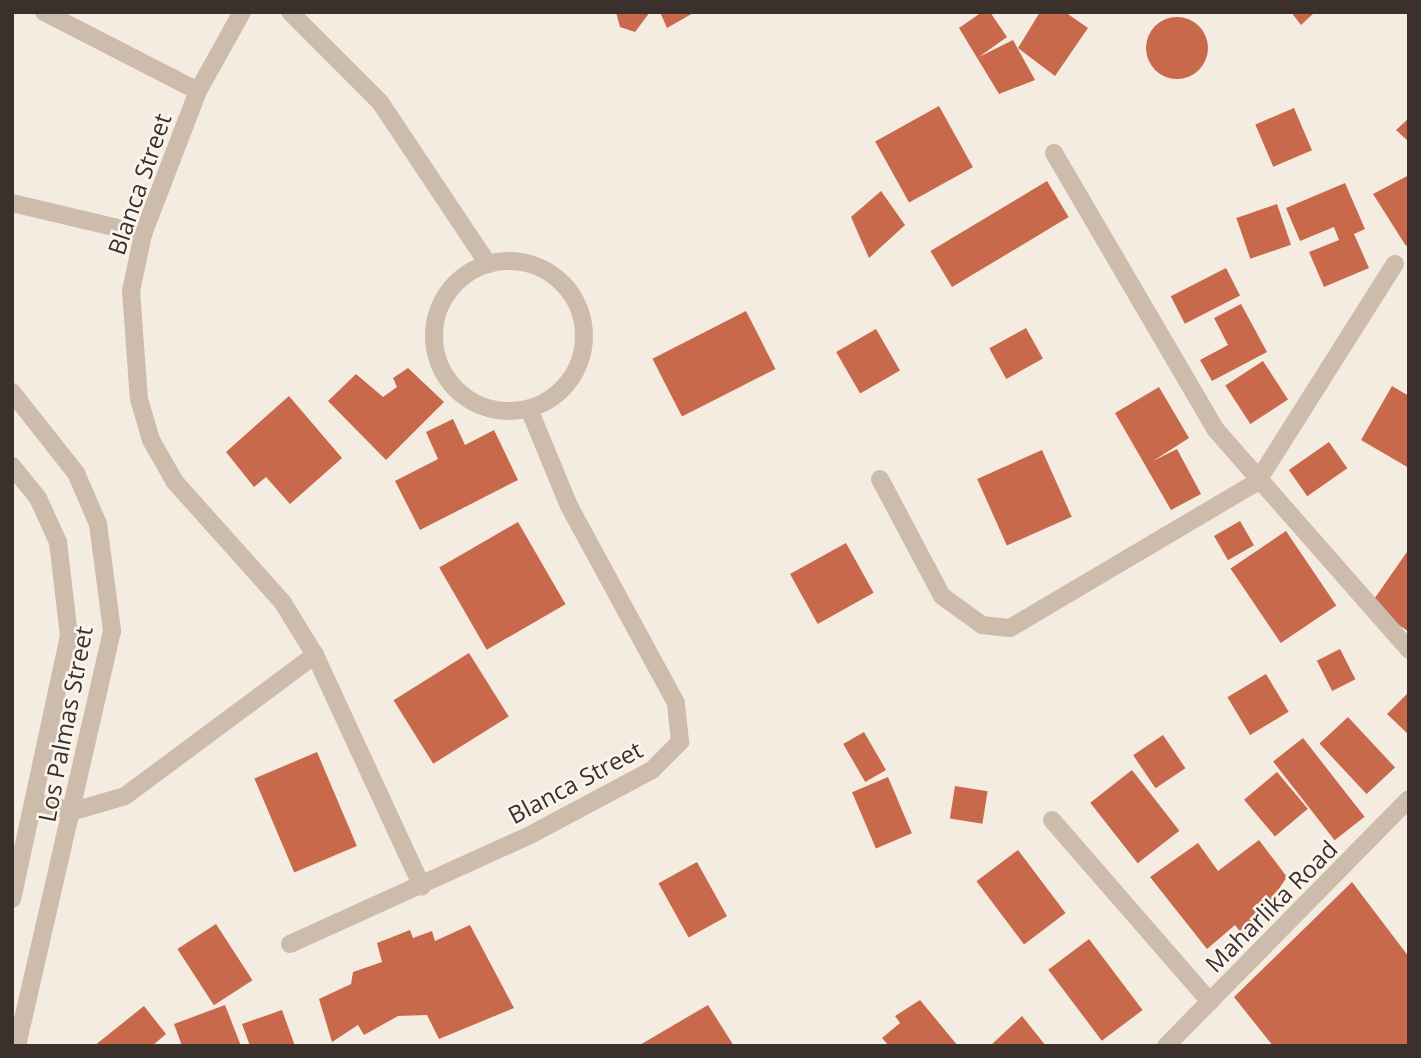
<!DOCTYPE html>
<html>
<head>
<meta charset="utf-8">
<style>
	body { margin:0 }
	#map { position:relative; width:1421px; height:1058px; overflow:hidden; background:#f4ebe1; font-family:"Open Sans",sans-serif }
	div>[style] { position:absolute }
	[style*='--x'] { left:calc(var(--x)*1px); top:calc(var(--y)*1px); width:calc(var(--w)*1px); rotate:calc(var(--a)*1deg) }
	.building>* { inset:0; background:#c8694b; transform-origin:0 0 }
	.round { border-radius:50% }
	.street>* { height:18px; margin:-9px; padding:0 9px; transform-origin:9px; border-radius:9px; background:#cdbbac }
	.street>.ring { margin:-9px; padding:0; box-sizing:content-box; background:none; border:18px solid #cdbbac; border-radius:50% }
	span { translate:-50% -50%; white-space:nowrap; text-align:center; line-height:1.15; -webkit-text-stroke:5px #fbf5ee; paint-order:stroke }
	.street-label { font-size:24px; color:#3b302b }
	.frame { position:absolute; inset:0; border:14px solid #3b302b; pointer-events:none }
</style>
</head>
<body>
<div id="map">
	<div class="building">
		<i style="clip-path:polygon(616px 12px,650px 12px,635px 32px,620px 27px)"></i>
		<i style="clip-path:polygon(660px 12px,695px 12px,667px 28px)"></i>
		<i style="clip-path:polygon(982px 12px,990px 12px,1007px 37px,979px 57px,1013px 40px,1035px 80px,999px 94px,959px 28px)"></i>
		<i style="clip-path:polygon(1040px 12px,1065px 12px,1088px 28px,1055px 76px,1018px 48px)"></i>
		<i style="clip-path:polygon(1291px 12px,1315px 12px,1301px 25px)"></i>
		<i class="round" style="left:1146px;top:17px;width:62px;height:62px"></i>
		<i style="left:939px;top:106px;width:70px;height:73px;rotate:61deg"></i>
		<i style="left:1294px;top:108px;width:46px;height:42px;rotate:67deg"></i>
		<i style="clip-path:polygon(1409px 118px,1409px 142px,1396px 130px)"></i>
		<i style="clip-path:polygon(1409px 175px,1409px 243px,1406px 246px,1373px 194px)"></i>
		<i style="left:1047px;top:181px;width:42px;height:136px;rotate:59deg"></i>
		<i style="clip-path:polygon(1345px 183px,1365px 229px,1354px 234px,1369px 268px,1324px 287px,1309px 252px,1339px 240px,1334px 227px,1300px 241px,1286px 208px)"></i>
		<i style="clip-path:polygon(881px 191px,905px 225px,869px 258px,851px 217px)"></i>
		<i style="left:1277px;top:204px;width:43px;height:43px;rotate:71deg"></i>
		<i style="left:1226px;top:268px;width:31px;height:62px;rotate:63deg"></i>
		<i style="clip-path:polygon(1241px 304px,1267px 352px,1212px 381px,1200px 360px,1228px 345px,1214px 318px)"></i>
		<i style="left:746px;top:311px;width:65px;height:105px;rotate:63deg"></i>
		<i style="left:1026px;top:328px;width:35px;height:42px;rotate:61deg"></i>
		<i style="left:876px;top:329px;width:48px;height:46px;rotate:60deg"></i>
		<i style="left:1263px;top:361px;width:46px;height:45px;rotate:57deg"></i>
		<i style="clip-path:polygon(408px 368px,444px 402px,386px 460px,328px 401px,356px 374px,383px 397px,397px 387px,393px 378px)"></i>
		<i style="clip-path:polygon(1392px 386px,1409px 396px,1409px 468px,1361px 440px)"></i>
		<i style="clip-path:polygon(1159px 387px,1189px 438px,1153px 461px,1177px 449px,1201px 494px,1171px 510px,1115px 413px)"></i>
		<i style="clip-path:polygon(289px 396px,342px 458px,290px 504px,266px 477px,254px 487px,226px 452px)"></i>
		<i style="clip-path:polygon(453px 419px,465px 445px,494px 430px,518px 480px,420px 530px,395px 481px,438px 459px,426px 432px)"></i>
		<i style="left:1329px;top:442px;width:32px;height:49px;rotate:55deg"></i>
		<i style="left:1042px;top:450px;width:73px;height:71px;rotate:66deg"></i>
		<i style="left:1240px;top:521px;width:28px;height:30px;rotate:60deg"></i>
		<i style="left:518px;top:522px;width:95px;height:91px;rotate:60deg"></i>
		<i style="left:1286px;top:531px;width:90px;height:67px;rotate:56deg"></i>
		<i style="left:846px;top:543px;width:57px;height:64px;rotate:61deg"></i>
		<i style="clip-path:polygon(1409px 549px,1409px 632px,1370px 605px)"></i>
		<i style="left:1340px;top:649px;width:34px;height:26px;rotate:63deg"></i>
		<i style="left:469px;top:653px;width:75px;height:89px;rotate:58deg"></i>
		<i style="left:1266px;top:674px;width:44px;height:45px;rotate:59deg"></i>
		<i style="clip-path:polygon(1409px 692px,1409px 735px,1387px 714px)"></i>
		<i style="left:1348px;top:717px;width:69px;height:39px;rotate:47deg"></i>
		<i style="left:864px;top:732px;width:44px;height:24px;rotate:60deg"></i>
		<i style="left:1163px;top:735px;width:40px;height:36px;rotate:56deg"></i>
		<i style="left:1303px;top:738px;width:100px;height:38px;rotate:52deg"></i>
		<i style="left:317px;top:752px;width:102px;height:68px;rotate:67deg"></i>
		<i style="left:1132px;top:770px;width:77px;height:53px;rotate:52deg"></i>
		<i style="left:1277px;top:772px;width:48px;height:43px;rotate:50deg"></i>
		<i style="left:888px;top:777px;width:61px;height:39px;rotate:67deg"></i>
		<i style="left:955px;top:786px;width:33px;height:33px;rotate:9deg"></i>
		<i style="clip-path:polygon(1259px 840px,1287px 877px,1245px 938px,1235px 925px,1207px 949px,1150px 877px,1198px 843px,1218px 871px)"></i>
		<i style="left:1018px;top:850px;width:79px;height:52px;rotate:53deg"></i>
		<i style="left:697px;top:862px;width:62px;height:44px;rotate:61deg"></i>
		<i style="clip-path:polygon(1352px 882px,1409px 957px,1409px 1046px,1273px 1046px,1234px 997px)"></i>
		<i style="left:216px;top:924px;width:67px;height:46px;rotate:57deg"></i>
		<i style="clip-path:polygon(470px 925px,514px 1008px,439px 1039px,427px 1015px,398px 1016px,364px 1035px,358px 1025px,332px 1042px,319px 999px,351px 984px,353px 972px,382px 962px,377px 943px,410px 930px,413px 938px,432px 931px,435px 941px)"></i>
		<i style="left:1089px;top:939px;width:89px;height:51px;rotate:53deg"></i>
		<i style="clip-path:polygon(920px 1000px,958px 1046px,889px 1046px,882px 1038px,900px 1023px,895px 1016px)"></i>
		<i style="clip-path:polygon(225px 1005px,241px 1046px,182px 1046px,174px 1024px)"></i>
		<i style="clip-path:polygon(708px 1005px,734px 1046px,638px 1046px)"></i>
		<i style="clip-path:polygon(144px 1006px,166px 1034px,152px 1046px,94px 1046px)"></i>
		<i style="clip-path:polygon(282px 1010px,295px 1046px,250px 1046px,242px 1024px)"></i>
		<i style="clip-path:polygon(1022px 1016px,1046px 1046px,990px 1046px)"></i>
	</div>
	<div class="street">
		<i style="--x:44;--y:12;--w:173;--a:27.2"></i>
		<i style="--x:242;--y:12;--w:90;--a:119.1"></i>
		<i style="--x:198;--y:91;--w:153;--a:111"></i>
		<i style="--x:143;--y:234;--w:58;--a:101.9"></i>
		<i style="--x:131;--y:291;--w:108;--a:85.8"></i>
		<i style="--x:139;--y:399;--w:43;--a:73.7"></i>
		<i style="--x:151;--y:440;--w:48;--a:60.3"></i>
		<i style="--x:175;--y:482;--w:162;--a:48.2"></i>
		<i style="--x:283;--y:603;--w:61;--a:58.4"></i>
		<i style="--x:315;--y:655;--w:255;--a:65.2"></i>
		<i style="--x:290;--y:12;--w:127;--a:45"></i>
		<i style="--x:380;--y:102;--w:195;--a:56.3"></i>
		<i style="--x:1054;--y:153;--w:321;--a:59.7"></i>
		<i style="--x:1216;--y:430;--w:293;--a:48.7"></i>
		<i style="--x:12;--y:203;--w:135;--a:13.3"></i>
		<i class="ring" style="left:434px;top:261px;width:132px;height:132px"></i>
		<i style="--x:12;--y:392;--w:103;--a:51.7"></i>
		<i style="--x:76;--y:473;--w:56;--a:66.7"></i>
		<i style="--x:98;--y:524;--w:108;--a:82.5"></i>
		<i style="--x:112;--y:631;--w:426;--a:102.9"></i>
		<i style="--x:12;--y:466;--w:41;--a:50.9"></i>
		<i style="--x:38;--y:498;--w:48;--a:65.6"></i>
		<i style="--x:58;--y:542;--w:95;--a:83.3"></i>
		<i style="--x:69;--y:636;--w:269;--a:102.2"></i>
		<i style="--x:880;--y:479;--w:132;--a:62.1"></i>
		<i style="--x:942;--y:596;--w:49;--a:35.9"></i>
		<i style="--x:982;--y:625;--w:28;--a:6"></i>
		<i style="--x:1010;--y:628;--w:287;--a:-30.6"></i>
		<i style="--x:1257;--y:482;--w:258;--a:-57.7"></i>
		<i style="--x:34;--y:802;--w:41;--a:12.7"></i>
		<i style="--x:74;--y:811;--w:53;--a:-16.4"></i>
		<i style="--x:125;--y:796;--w:237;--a:-36.6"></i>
		<i style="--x:1052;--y:820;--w:241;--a:49"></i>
		<i style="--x:290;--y:944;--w:266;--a:-24.4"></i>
		<i style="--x:532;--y:834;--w:136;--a:-28.1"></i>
		<i style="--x:652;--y:770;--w:40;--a:-45"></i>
		<i style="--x:680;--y:742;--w:39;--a:-96"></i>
		<i style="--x:676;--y:703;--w:224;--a:-118.5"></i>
		<i style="--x:569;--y:506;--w:105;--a:-112.4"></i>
		<i style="--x:1166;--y:1046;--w:346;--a:-45.5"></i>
	</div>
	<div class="street-label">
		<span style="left:139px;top:184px;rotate:-71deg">Blanca Street</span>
		<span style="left:65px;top:724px;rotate:-79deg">Los Palmas Street</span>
		<span style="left:575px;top:782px;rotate:-28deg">Blanca Street</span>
		<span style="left:1271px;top:906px;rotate:-45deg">Maharlika Road</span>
	</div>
	<div class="frame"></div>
</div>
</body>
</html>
